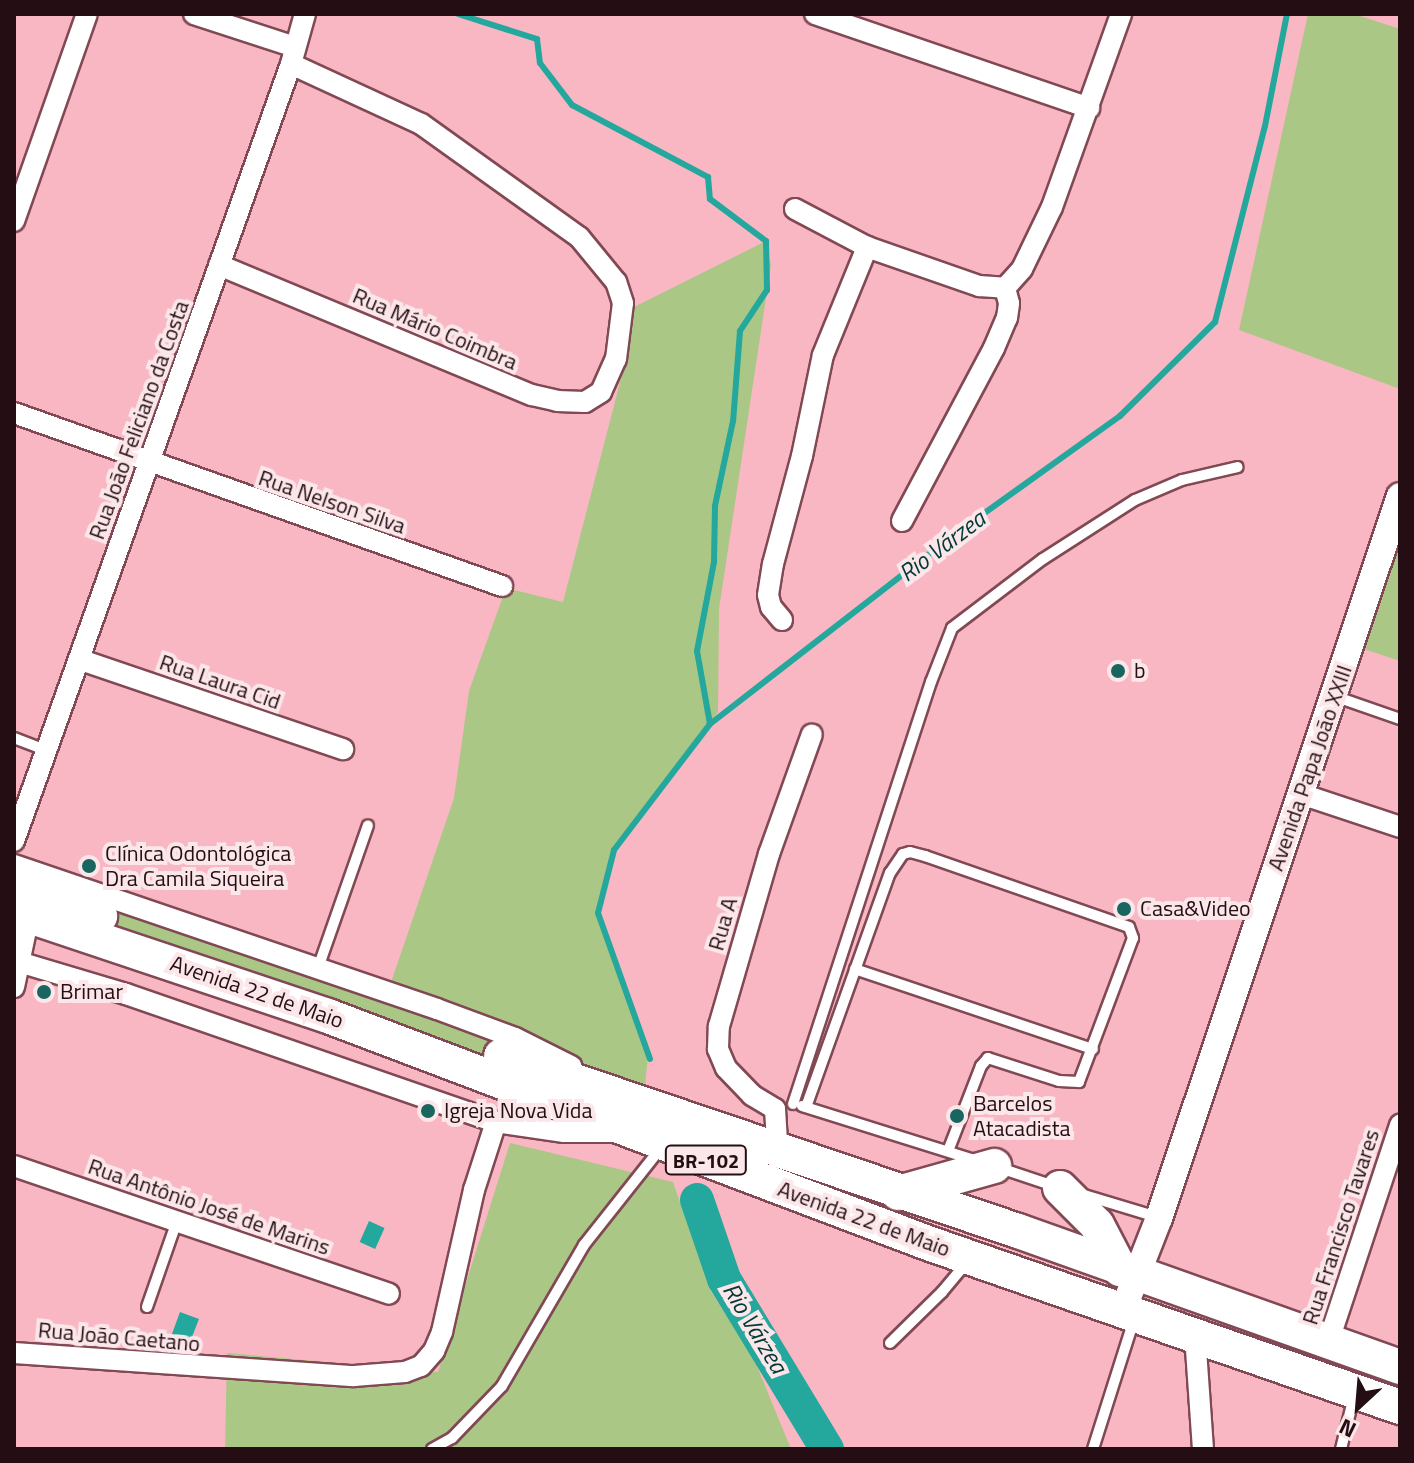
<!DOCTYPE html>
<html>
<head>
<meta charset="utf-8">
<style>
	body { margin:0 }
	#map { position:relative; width:1414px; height:1463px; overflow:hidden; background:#f8b7c2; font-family:"Titillium Web",sans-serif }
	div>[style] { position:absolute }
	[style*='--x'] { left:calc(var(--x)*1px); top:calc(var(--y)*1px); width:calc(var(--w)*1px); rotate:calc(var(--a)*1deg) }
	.green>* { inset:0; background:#abc786 }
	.water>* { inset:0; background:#24a79d; transform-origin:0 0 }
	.stream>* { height:6px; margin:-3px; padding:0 3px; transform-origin:3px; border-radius:3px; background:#24a79d }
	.river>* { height:34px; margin:-17px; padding:0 17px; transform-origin:17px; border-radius:17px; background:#24a79d }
	.roads { filter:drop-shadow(2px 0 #804954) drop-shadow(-2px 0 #804954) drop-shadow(0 2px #804954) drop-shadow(0 -2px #804954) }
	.service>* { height:10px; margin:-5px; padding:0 5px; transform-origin:5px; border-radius:5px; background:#fff }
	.minor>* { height:20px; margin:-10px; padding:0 10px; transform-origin:10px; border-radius:10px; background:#fff }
	.tertiary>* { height:26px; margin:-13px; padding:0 13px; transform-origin:13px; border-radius:13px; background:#fff }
	.primary>* { height:34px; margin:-17px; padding:0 17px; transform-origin:17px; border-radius:17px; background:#fff }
	.dots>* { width:22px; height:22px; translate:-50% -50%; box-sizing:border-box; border:4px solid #fbe6e9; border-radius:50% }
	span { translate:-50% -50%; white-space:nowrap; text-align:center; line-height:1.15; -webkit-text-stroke:8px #fbe6e9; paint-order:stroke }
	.shield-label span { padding:2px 6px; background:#fbe6e9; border:2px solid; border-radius:6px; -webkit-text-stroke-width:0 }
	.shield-label { font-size:20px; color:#240e13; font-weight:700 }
	.street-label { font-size:22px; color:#240e13 }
	.poi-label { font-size:22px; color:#240e13 }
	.left { translate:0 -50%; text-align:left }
	.water-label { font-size:24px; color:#003a36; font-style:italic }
	.frame { position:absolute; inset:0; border:16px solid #240e13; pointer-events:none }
	.north { position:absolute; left:1318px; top:1367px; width:80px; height:80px; -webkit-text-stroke:6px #fbe6e9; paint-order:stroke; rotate:206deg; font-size:22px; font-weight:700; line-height:32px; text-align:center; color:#240e13 }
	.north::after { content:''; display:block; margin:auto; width:28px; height:36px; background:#240e13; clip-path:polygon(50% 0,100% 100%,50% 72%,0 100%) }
</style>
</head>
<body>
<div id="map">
	<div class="green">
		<i style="clip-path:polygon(1308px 14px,1354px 14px,1400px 29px,1400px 389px,1239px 330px)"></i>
		<i style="clip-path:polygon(766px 241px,771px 265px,719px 609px,718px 712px,614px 850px,598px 913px,648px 1055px,642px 1118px,14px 896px,14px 869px,386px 997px,454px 798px,469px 691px,506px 588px,563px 602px,624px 367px,632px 308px)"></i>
		<i style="clip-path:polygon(1400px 502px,1400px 661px,1355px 646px)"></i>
		<i style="clip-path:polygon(505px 1084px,615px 1131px,496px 1122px)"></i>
		<i style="clip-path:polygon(510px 1143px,673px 1182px,711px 1291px,754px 1359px,791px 1449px,225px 1449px,227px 1353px,438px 1372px)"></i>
	</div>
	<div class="water">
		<i style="left:369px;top:1221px;width:17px;height:23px;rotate:24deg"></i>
		<i style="clip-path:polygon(180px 1312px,199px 1319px,190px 1342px,169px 1342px)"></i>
	</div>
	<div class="stream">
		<i style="--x:458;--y:14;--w:83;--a:17.6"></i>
		<i style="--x:537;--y:39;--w:24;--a:83"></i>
		<i style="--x:540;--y:63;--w:53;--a:52.7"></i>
		<i style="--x:572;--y:105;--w:154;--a:27.9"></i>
		<i style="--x:708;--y:177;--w:22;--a:85"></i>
		<i style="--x:710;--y:199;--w:70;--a:36.9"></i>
		<i style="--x:766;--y:241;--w:49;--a:88.8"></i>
		<i style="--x:767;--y:290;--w:49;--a:123.4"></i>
		<i style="--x:740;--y:331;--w:90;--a:94.4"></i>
		<i style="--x:733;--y:421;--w:87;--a:102"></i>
		<i style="--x:715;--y:506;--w:56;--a:91"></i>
		<i style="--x:714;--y:562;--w:91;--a:100.8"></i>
		<i style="--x:697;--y:651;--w:74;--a:79.9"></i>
		<i style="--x:650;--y:1059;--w:155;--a:-109.6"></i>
		<i style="--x:598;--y:913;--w:65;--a:-75.7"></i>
		<i style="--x:614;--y:850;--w:158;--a:-52.7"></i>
		<i style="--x:710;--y:724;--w:305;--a:-37.8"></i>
		<i style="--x:951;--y:537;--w:208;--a:-35.6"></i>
		<i style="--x:1120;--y:416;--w:134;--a:-44.7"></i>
		<i style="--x:1215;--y:322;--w:202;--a:-75.7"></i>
		<i style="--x:1265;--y:126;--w:114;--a:-78.9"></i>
	</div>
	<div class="river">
		<i style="--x:697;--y:1200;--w:83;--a:71.1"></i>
		<i style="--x:724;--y:1279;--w:199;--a:58.8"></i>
	</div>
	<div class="roads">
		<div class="service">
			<i style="--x:1334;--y:696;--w:70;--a:19.2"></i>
			<i style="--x:14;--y:738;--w:36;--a:21"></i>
			<i style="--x:318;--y:968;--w:151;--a:-70.7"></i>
			<i style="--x:855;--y:969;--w:251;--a:18.6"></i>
			<i style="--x:793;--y:1104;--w:444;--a:-71.9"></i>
			<i style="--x:931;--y:682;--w:58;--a:-68.7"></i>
			<i style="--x:952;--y:628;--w:114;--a:-37.2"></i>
			<i style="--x:1043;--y:559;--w:109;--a:-32.7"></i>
			<i style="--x:1135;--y:500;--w:51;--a:-23.1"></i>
			<i style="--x:1182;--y:480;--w:57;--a:-13.1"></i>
			<i style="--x:802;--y:1106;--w:184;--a:17.4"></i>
			<i style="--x:806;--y:1107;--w:249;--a:-70.3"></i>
			<i style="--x:890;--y:873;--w:23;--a:-56"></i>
			<i style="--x:903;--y:854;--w:7;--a:-16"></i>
			<i style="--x:910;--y:852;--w:16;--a:15"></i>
			<i style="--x:925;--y:856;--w:216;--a:19.2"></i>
			<i style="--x:1129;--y:927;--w:12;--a:70"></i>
			<i style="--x:1133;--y:938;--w:154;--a:110.6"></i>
			<i style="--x:1079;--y:1082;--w:20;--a:-177"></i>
			<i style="--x:1059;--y:1081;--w:75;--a:-162.1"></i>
			<i style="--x:988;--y:1058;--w:11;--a:131"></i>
			<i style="--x:981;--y:1066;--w:91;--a:111.2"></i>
			<i style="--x:997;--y:1167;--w:60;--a:18.4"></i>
			<i style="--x:1084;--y:1195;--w:76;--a:16.8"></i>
			<i style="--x:147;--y:1307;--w:91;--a:-70.8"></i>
			<i style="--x:890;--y:1343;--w:73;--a:-44.4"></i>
			<i style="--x:942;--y:1292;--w:39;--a:-50"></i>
			<i style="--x:432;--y:1449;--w:23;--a:-29"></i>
			<i style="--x:452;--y:1438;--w:72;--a:-46.1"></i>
			<i style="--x:502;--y:1386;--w:163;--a:-59.8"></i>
			<i style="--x:584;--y:1245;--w:122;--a:-51.6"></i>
			<i style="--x:1093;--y:1449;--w:135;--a:-72.4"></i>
			<i style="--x:1341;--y:1449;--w:55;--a:-76.2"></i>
		</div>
		<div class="minor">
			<i style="--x:194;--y:14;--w:106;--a:18.1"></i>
			<i style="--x:815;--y:14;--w:290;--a:18.9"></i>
			<i style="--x:795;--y:209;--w:81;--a:27.8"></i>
			<i style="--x:867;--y:247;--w:119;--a:19.2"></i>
			<i style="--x:979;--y:286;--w:26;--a:4"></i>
			<i style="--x:1005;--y:288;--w:25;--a:-48"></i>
			<i style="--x:1022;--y:269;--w:69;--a:-64.2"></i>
			<i style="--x:1052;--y:207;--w:205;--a:-70.3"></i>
			<i style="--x:14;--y:221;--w:219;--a:-70.6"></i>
			<i style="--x:219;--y:265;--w:339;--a:22.6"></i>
			<i style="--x:532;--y:395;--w:26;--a:13"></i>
			<i style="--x:557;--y:401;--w:28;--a:2"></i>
			<i style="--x:585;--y:402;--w:19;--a:-32"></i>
			<i style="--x:601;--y:392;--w:36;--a:-66"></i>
			<i style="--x:616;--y:359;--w:56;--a:-82.9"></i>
			<i style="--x:623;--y:303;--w:22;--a:-108"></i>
			<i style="--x:616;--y:282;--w:58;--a:-129.4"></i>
			<i style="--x:579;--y:237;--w:194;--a:-144.4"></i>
			<i style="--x:421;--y:124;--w:143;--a:-155.2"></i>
			<i style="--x:14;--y:413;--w:518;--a:19.52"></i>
			<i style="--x:902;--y:521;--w:196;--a:-62"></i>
			<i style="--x:994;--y:348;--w:33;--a:-67"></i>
			<i style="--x:1007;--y:318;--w:15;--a:-82"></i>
			<i style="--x:1009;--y:303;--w:16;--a:-105"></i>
			<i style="--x:782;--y:620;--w:17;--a:-130"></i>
			<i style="--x:771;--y:607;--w:12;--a:-104"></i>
			<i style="--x:768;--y:595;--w:31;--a:-81"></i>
			<i style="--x:773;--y:564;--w:112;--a:-75"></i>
			<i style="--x:802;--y:456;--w:103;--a:-78.3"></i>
			<i style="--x:823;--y:355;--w:117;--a:-67.8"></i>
			<i style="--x:81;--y:660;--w:277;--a:18.8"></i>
			<i style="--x:1301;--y:794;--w:104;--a:18.4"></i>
			<i style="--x:14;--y:841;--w:825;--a:-70.38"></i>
			<i style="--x:291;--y:64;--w:52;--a:-74.4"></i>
			<i style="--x:14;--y:865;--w:447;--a:18.8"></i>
			<i style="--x:437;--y:1009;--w:83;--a:20.4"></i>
			<i style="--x:515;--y:1038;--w:63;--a:26.6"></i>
			<i style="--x:19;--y:962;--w:112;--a:16.7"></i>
			<i style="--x:126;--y:994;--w:392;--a:19.1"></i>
			<i style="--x:496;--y:1122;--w:69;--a:8.4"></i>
			<i style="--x:564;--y:1132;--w:48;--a:0"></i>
			<i style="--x:14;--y:987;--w:73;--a:-78.1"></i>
			<i style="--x:778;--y:1158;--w:49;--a:-93.5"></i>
			<i style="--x:775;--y:1109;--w:27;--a:-149"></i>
			<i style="--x:752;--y:1095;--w:37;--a:-134"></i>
			<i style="--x:726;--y:1068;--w:21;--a:-113"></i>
			<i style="--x:718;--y:1049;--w:23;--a:-88"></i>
			<i style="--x:719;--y:1026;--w:179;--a:-73.8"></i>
			<i style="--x:769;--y:854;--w:127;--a:-70.3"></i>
			<i style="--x:14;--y:1166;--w:396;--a:18.8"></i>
			<i style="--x:1195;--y:1335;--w:114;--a:86"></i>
			<i style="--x:1328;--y:1343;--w:230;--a:-71.7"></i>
			<i style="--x:14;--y:1353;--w:341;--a:3.9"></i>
			<i style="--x:354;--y:1376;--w:51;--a:-4.5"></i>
			<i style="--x:405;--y:1372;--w:17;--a:-21"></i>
			<i style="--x:421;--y:1366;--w:20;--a:-49"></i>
			<i style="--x:434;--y:1351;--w:21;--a:-67"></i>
			<i style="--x:442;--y:1332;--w:146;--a:-77.3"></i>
			<i style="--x:474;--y:1190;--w:71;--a:-72.1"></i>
		</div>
		<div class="tertiary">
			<i style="--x:1123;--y:1310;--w:99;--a:-68.6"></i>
			<i style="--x:1159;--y:1218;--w:761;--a:-71.54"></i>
		</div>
		<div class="primary">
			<i style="--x:14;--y:884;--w:92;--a:20.4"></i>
			<i style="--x:14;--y:911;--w:331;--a:18.5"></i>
			<i style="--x:328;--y:1016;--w:638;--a:20.73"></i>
			<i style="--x:925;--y:1242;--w:503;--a:19.16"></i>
			<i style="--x:501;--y:1056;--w:546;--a:18.7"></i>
			<i style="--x:1018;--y:1231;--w:405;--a:19.6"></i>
			<i style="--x:1060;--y:1188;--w:52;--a:45"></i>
			<i style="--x:1097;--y:1225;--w:50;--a:62.4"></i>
			<i style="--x:898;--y:1193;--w:100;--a:-15.7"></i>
		</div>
	</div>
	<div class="dots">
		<i style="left:1118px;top:671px;background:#19655f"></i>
		<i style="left:89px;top:866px;background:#19655f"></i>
		<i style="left:1124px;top:909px;background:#19655f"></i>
		<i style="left:44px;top:992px;background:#19655f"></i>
		<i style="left:428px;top:1111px;background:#19655f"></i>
		<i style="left:957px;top:1116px;background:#19655f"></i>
	</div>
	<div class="shield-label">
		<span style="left:706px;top:1160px">BR-102</span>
	</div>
	<div class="street-label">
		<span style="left:435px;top:329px;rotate:23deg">Rua Mário Coimbra</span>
		<span style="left:139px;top:420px;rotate:-70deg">Rua João Feliciano da Costa</span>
		<span style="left:332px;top:502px;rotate:19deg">Rua Nelson Silva</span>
		<span style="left:220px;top:682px;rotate:19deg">Rua Laura Cid</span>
		<span style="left:1310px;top:768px;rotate:-71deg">Avenida Papa João XXIII</span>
		<span style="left:723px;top:924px;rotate:-74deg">Rua A</span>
		<span style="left:257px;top:992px;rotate:19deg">Avenida 22 de Maio</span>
		<span style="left:209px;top:1207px;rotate:19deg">Rua Antônio José de Marins</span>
		<span style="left:864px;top:1219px;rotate:20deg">Avenida 22 de Maio</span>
		<span style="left:1341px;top:1227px;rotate:-72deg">Rua Francisco Tavares</span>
		<span style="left:119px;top:1337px;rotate:5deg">Rua João Caetano</span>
	</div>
	<div class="poi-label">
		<span class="left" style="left:1134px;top:671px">b</span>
		<span class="left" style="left:105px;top:866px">Clínica Odontológica<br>Dra Camila Siqueira</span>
		<span class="left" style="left:1140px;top:909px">Casa&amp;Video</span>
		<span class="left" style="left:60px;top:992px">Brimar</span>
		<span class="left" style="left:973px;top:1116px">Barcelos<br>Atacadista</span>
		<span class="left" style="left:444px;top:1111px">Igreja Nova Vida</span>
	</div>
	<div class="water-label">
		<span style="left:942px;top:546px;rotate:-37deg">Rio Várzea</span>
		<span style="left:755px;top:1328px;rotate:59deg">Rio Várzea</span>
	</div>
	<div class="frame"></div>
	<div class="north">N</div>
</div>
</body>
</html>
